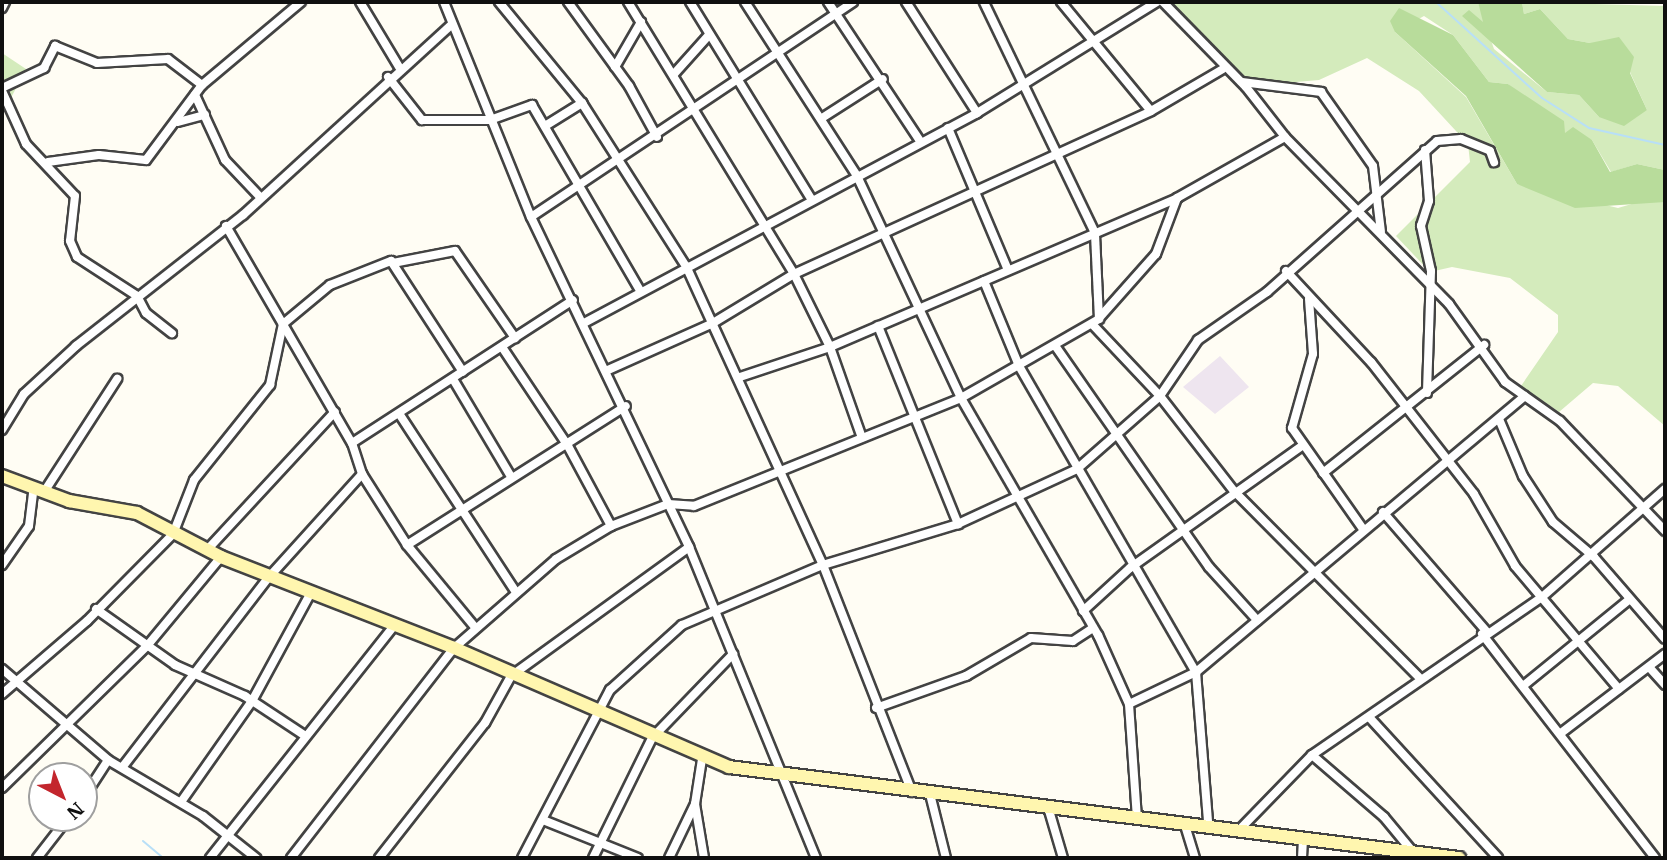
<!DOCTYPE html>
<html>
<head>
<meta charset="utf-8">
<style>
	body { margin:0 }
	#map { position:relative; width:1667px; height:860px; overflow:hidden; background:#fffdf4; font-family:"IBM Plex Serif",serif }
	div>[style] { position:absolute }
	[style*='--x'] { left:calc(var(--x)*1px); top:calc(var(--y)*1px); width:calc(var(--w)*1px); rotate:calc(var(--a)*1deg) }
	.industrial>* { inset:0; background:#eee5ef }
	.green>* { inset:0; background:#d4ebbc }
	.forest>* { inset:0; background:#b8dc9b }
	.stream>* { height:2px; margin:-1px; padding:0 1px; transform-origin:1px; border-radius:1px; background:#b8dff7 }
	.roads { filter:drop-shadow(2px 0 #434343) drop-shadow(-2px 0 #434343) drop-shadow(0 2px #434343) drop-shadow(0 -2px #434343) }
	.street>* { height:8px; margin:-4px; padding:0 4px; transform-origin:4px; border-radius:4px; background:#fff }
	.secondary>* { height:12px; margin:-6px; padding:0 6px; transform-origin:6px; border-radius:6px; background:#fff6af }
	span { translate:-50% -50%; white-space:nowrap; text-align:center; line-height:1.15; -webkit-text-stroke:7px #fff; paint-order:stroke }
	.frame { position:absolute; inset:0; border:4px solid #101010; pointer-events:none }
	.north { position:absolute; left:28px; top:762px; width:70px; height:70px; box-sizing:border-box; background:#fff; border:2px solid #9f9f9f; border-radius:50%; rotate:138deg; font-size:19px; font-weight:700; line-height:28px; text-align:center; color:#101010 }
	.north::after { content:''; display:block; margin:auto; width:24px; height:32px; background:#c3262d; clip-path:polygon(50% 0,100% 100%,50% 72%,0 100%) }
</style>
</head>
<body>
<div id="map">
	<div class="industrial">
		<i style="clip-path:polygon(1220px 356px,1249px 387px,1215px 414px,1183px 387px)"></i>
	</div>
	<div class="green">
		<i style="clip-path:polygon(1168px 2px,1478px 2px,1494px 49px,1547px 92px,1579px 95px,1599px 117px,1647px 110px,1630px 72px,1590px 43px,1568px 39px,1540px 9px,1524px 14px,1522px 2px,1665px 6px,1665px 170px,1637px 164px,1611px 172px,1592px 140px,1565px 133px,1508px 84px,1489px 82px,1453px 35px,1424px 16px,1395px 32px,1466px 97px,1517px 184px,1618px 208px,1652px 198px,1665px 202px,1665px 426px,1618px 386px,1593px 383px,1559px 412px,1521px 386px,1558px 332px,1558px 315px,1510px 278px,1452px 267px,1430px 272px,1396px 236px,1470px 162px,1468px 144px,1419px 91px,1367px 58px,1319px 80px,1260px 85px,1236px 72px)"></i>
		<i style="clip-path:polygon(2px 53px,26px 69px,2px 115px)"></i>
	</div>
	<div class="forest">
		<i style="clip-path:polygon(1478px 2px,1522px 2px,1524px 14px,1540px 9px,1568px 39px,1590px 43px,1619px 37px,1634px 57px,1630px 73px,1647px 110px,1624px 126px,1599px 117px,1579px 95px,1547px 92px,1462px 16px,1469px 10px,1483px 22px)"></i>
		<i style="clip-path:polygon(1399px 8px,1453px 35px,1489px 82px,1508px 84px,1564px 121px,1565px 133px,1573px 127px,1592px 140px,1610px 172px,1637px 164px,1665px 170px,1665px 202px,1575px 208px,1517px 184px,1466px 96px,1395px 32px,1390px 21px)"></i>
	</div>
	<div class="stream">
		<i style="--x:1436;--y:2;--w:143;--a:42.2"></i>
		<i style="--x:1542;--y:98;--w:56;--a:32.6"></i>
		<i style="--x:1589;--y:128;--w:78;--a:12.6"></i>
		<i style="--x:143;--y:841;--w:26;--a:40"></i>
	</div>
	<div class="roads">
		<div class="street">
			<i style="--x:360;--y:2;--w:76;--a:59"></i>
			<i style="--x:444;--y:2;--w:232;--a:68"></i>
			<i style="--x:531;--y:217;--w:366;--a:64.4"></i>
			<i style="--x:689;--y:547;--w:336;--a:67.8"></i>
			<i style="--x:499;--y:2;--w:131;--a:50.6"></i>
			<i style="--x:582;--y:103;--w:193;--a:57.5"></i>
			<i style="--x:686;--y:266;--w:329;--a:65.4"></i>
			<i style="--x:823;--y:565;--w:244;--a:68.6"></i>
			<i style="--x:568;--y:2;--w:104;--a:54"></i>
			<i style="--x:629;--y:86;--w:58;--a:61.2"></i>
			<i style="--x:628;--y:2;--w:319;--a:58.6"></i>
			<i style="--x:794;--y:274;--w:81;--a:63.7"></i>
			<i style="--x:830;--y:347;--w:96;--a:70.6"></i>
			<i style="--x:690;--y:2;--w:233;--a:58.4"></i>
			<i style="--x:745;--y:2;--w:207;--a:57.2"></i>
			<i style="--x:857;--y:176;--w:245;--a:64.9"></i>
			<i style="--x:961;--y:398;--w:274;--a:60"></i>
			<i style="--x:1098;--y:635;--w:76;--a:65.8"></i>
			<i style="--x:1129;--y:704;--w:113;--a:86"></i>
			<i style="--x:828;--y:2;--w:167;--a:56.5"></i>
			<i style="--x:906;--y:2;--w:132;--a:57.4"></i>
			<i style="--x:1061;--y:2;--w:141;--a:50.5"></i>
			<i style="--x:1163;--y:2;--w:119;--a:45.7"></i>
			<i style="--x:1246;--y:87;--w:63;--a:52"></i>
			<i style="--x:1285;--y:137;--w:234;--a:45.5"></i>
			<i style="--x:1449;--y:304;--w:96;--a:54.3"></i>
			<i style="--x:1505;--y:382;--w:67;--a:35.3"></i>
			<i style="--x:1560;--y:421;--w:152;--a:46.3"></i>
			<i style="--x:2;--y:8;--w:7;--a:-63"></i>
			<i style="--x:615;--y:67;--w:52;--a:-60"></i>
			<i style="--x:674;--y:74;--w:51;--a:-48.2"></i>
			<i style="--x:388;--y:77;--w:55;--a:51.7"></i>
			<i style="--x:422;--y:120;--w:68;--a:0"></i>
			<i style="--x:490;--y:120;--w:45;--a:-19.7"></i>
			<i style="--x:532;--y:105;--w:213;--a:59.8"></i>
			<i style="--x:1242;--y:82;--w:80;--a:7.2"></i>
			<i style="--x:1321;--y:92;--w:90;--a:54.9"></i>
			<i style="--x:1373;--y:166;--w:66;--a:83.1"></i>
			<i style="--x:2;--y:88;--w:47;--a:-25.5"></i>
			<i style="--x:44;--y:68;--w:25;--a:-63"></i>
			<i style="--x:55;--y:46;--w:45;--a:22"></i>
			<i style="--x:97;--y:63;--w:71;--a:-3.2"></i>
			<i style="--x:168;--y:59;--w:43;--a:37.4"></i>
			<i style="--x:2;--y:91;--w:58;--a:65.6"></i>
			<i style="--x:26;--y:144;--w:71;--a:46.7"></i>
			<i style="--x:75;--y:196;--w:45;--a:96.3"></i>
			<i style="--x:70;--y:241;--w:17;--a:66"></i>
			<i style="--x:77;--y:257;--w:72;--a:33"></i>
			<i style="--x:137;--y:296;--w:19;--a:62"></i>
			<i style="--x:146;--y:313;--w:33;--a:38"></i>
			<i style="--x:195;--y:95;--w:72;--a:65.2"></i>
			<i style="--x:225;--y:160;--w:52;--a:46.5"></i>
			<i style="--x:822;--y:118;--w:72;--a:-32.6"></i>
			<i style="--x:178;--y:122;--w:28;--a:-15"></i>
			<i style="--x:545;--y:126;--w:44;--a:-31.9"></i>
			<i style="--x:948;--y:128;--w:154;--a:67.1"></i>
			<i style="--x:1425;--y:150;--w:51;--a:85.5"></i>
			<i style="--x:1429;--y:201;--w:26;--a:108"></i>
			<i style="--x:1421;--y:226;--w:46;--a:77.5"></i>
			<i style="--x:1431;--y:271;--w:122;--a:91.9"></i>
			<i style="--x:48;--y:162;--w:51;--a:-7.8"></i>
			<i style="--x:99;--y:155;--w:47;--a:6.1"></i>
			<i style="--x:146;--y:160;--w:94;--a:-53.3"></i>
			<i style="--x:202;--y:85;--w:129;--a:-40"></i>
			<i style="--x:531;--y:217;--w:387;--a:-33.7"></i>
			<i style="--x:226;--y:226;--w:251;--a:59.9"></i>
			<i style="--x:352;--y:443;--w:263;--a:-32.9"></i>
			<i style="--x:393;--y:263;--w:63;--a:-11"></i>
			<i style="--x:455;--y:251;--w:106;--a:55.4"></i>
			<i style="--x:1286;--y:271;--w:125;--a:47"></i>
			<i style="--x:1371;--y:362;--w:167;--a:52"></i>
			<i style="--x:1474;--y:494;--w:83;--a:60.3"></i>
			<i style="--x:1515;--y:566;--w:161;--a:49.8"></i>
			<i style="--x:984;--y:281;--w:92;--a:67.6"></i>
			<i style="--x:1019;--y:366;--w:354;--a:60"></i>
			<i style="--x:1196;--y:672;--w:150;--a:85.4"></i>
			<i style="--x:1309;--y:299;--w:55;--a:85.8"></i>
			<i style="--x:1313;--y:354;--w:77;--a:105.8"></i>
			<i style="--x:1292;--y:428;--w:123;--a:54.9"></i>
			<i style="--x:1100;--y:317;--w:84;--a:-48.4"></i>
			<i style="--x:1156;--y:254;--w:60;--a:-69.4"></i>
			<i style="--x:584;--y:323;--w:446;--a:-28.1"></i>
			<i style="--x:977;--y:113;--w:211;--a:-31.7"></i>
			<i style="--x:1093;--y:325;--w:98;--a:46.7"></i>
			<i style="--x:1160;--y:396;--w:120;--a:52.1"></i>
			<i style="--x:1234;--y:491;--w:262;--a:45.2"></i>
			<i style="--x:878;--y:326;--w:214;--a:68"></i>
			<i style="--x:502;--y:347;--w:119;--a:56.3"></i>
			<i style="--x:568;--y:446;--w:91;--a:61.7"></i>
			<i style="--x:1056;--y:347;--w:268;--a:55.2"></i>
			<i style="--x:1209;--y:567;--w:72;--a:47.8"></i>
			<i style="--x:608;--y:370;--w:115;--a:-24.1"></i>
			<i style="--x:713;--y:323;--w:95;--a:-31.2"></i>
			<i style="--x:794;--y:274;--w:392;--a:-24.5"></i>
			<i style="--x:1151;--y:111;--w:83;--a:-30.3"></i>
			<i style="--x:740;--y:377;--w:95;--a:-18.4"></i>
			<i style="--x:830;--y:347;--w:378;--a:-23.2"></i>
			<i style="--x:1177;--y:198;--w:124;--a:-29.5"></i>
			<i style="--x:453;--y:379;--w:112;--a:59.3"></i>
			<i style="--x:400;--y:415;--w:210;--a:56.8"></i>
			<i style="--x:1499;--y:419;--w:62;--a:67.2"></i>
			<i style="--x:1523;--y:476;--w:55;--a:56.9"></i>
			<i style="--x:1553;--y:522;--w:54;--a:40.5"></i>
			<i style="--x:1594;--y:557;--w:108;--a:49.1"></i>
			<i style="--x:2;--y:430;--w:42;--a:-58.6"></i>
			<i style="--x:24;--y:394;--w:71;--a:-42.7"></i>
			<i style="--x:76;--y:346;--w:212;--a:-38.1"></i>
			<i style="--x:243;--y:215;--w:283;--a:-42.4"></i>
			<i style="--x:352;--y:443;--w:33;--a:72"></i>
			<i style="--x:362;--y:474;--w:84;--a:57.6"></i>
			<i style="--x:407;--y:545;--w:259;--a:-32.4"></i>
			<i style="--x:1323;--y:473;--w:206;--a:-38.5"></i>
			<i style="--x:44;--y:492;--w:135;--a:-57.1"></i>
			<i style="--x:1383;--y:512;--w:157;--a:49.1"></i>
			<i style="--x:407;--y:545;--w:105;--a:50.4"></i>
			<i style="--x:207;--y:550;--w:188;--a:-47.2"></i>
			<i style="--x:2;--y:565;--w:47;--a:-55.3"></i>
			<i style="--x:29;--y:526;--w:38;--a:-83"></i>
			<i style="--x:96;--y:609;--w:97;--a:35.3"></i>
			<i style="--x:175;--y:665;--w:77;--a:23.9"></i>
			<i style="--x:245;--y:696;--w:71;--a:33.5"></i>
			<i style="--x:1083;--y:611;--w:64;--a:-42.5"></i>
			<i style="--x:1130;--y:568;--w:209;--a:-35.4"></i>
			<i style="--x:1482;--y:634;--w:283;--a:52.3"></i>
			<i style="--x:1649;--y:667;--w:24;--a:48"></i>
			<i style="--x:2;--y:669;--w:140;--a:40.6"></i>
			<i style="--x:108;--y:760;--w:110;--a:30.5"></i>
			<i style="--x:203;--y:816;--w:68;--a:38.4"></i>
			<i style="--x:1523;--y:686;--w:136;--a:-39.1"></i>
			<i style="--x:2;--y:694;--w:112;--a:-40.7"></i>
			<i style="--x:87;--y:621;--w:122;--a:-45.3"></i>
			<i style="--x:173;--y:534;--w:58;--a:-68.7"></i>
			<i style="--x:194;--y:480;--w:122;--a:-51.3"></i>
			<i style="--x:270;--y:385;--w:62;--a:-78"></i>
			<i style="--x:283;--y:324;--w:61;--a:-39.7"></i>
			<i style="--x:330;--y:285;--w:66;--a:-21.5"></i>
			<i style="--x:391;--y:261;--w:132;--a:57"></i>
			<i style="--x:1129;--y:704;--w:74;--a:-25.5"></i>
			<i style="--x:1196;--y:672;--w:429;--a:-40"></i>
			<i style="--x:876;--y:708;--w:96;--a:-19.6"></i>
			<i style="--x:966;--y:676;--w:75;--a:-30.3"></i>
			<i style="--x:1031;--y:638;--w:42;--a:4.1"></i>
			<i style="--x:1073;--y:641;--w:24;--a:-33"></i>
			<i style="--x:1369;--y:717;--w:191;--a:47.5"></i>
			<i style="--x:1561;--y:733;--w:131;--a:-37.2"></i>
			<i style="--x:1312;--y:755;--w:95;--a:40.7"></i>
			<i style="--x:1384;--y:817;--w:45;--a:50.4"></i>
			<i style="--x:702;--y:759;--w:46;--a:98.8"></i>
			<i style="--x:695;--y:804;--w:55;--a:80.5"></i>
			<i style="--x:124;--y:765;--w:237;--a:-52.4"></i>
			<i style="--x:269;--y:577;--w:139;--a:-47.9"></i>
			<i style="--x:2;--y:788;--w:203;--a:-44.4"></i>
			<i style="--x:147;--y:646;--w:116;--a:-50.3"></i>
			<i style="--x:930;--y:794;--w:66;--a:76"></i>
			<i style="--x:84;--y:797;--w:44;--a:-57"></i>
			<i style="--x:181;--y:802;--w:123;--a:-54.9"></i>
			<i style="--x:252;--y:701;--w:122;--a:-61.5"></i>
			<i style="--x:1048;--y:807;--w:53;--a:73.6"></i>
			<i style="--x:543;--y:820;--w:102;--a:21.8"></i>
			<i style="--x:1184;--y:822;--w:38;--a:73"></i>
			<i style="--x:1242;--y:827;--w:100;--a:-45.8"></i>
			<i style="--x:1312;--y:755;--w:279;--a:-34.5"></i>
			<i style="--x:1542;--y:597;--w:164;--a:-41.3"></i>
			<i style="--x:37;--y:858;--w:51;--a:-52.2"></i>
			<i style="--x:210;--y:858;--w:295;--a:-51.6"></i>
			<i style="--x:291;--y:858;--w:266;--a:-52.2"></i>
			<i style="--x:454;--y:648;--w:135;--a:-41.1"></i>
			<i style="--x:556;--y:559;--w:64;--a:-31"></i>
			<i style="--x:611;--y:526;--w:61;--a:-21.1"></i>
			<i style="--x:668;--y:504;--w:26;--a:4"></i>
			<i style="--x:694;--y:506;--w:288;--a:-22"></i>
			<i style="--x:961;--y:398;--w:159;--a:-29.8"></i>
			<i style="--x:1099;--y:319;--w:86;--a:-92.7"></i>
			<i style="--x:1095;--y:233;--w:256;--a:-115.7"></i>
			<i style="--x:379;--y:858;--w:172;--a:-51.9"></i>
			<i style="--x:485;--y:723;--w:54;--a:-61"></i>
			<i style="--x:511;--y:676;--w:220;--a:-35.9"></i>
			<i style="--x:522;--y:858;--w:190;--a:-62.4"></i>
			<i style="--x:610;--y:690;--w:97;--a:-42.1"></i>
			<i style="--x:682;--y:625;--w:153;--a:-23.1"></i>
			<i style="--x:823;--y:565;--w:141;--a:-16.9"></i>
			<i style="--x:958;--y:524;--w:131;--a:-24.8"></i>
			<i style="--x:1077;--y:469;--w:111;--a:-41.3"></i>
			<i style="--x:1160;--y:396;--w:68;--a:-55.8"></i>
			<i style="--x:1198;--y:340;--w:84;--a:-34.8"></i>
			<i style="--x:1267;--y:292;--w:227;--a:-41.6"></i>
			<i style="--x:1437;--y:141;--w:24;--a:-5"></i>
			<i style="--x:1461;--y:139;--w:31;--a:22"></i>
			<i style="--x:1490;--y:151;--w:12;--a:70"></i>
			<i style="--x:593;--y:858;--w:134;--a:-63.8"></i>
			<i style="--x:652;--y:738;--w:117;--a:-46"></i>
			<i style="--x:669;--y:858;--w:60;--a:-64.3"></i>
			<i style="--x:1302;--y:858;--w:20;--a:-87"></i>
		</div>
		<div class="secondary">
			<i style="--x:2;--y:476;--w:72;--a:20.5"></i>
			<i style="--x:69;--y:501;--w:69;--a:10"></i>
			<i style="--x:137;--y:513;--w:95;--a:27.6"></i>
			<i style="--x:221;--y:557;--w:250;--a:21.3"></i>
			<i style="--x:454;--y:648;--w:300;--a:23.4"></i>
			<i style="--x:729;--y:767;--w:736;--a:7.11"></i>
		</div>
	</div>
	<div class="frame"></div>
	<div class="north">N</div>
</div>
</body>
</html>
